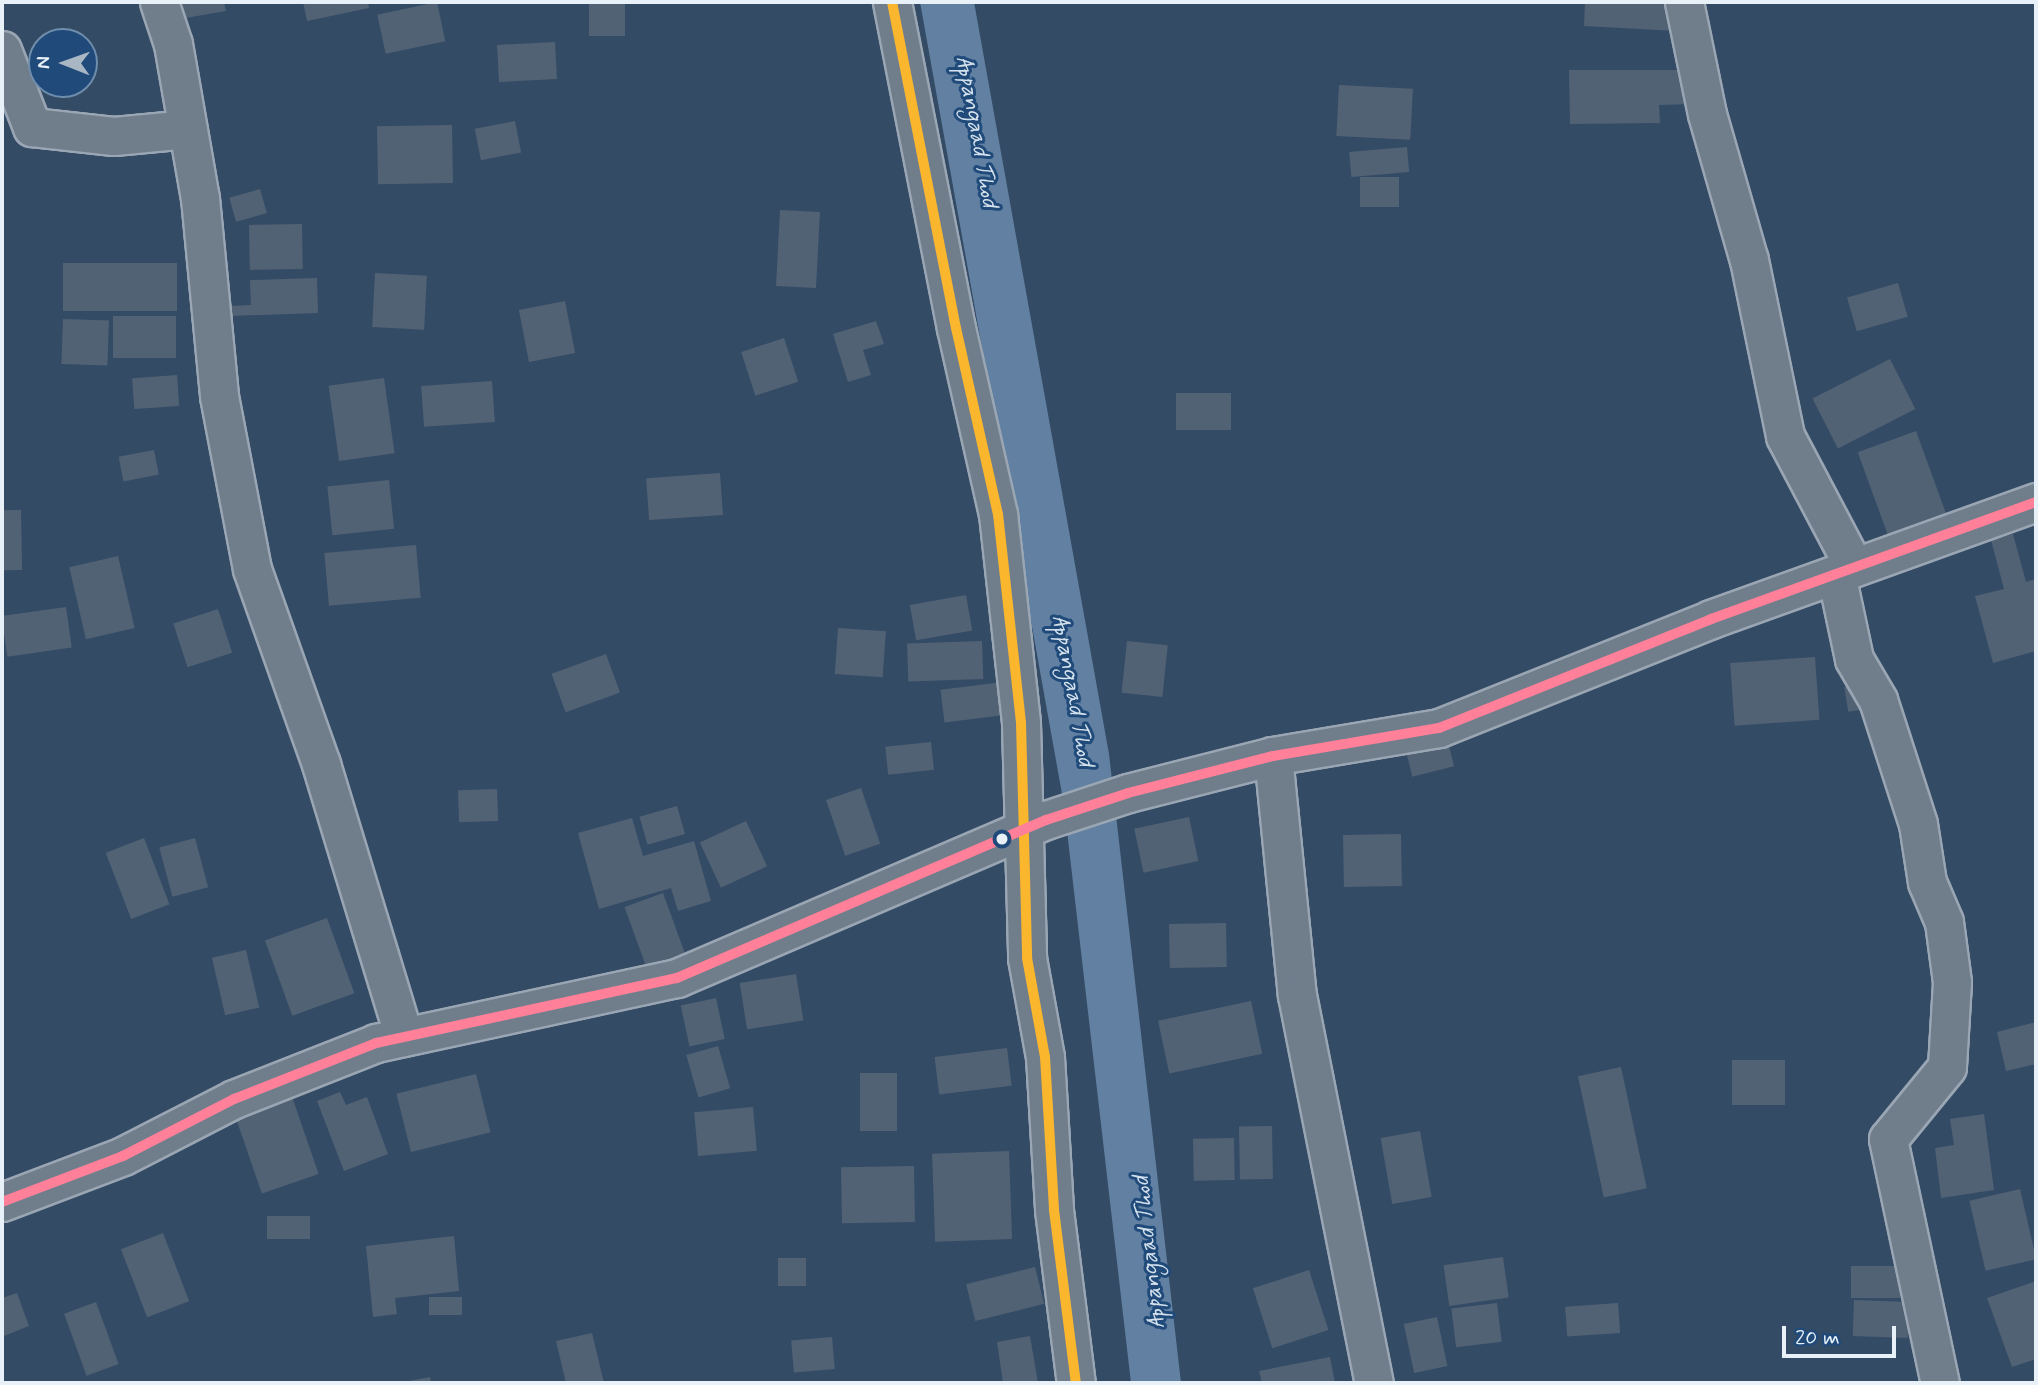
<!DOCTYPE html>
<html>
<head>
<meta charset="utf-8">
<style>
	body { margin:0 }
	#map { position:relative; width:2038px; height:1385px; overflow:hidden; background:#344b65; font-family:Mynerve,sans-serif }
	div>[style] { position:absolute }
	[style*='--x'] { left:calc(var(--x)*1px); top:calc(var(--y)*1px); width:calc(var(--w)*1px); rotate:calc(var(--a)*1deg) }
	.water>* { inset:0; background:#6280a1 }
	.building>* { inset:0; background:#516275; transform-origin:0 0 }
	.roads { filter:drop-shadow(2px 0 #9aa6b3) drop-shadow(-2px 0 #9aa6b3) drop-shadow(0 2px #9aa6b3) drop-shadow(0 -2px #9aa6b3) }
	.minor>* { height:37px; margin:-18.5px; padding:0 18.5px; transform-origin:18.5px; border-radius:18.5px; background:#707e8c }
	.bus-1>* { height:10px; margin:-5px; padding:0 5px; transform-origin:5px; border-radius:5px; background:#fab62d }
	.bus-2>* { height:10px; margin:-5px; padding:0 5px; transform-origin:5px; border-radius:5px; background:#ff8098 }
	.dots>* { width:19px; height:19px; translate:-50% -50%; box-sizing:border-box; border:4px solid #1f4a7a; border-radius:50% }
	span { translate:-50% -50%; white-space:nowrap; text-align:center; line-height:1.15; -webkit-text-stroke:6px #1f4a7a; paint-order:stroke }
	.water-label { font-size:23px; color:#d4e1ec; font-style:italic }
	.frame { position:absolute; inset:0; border:4px solid #e8f1f8; pointer-events:none }
	.north { position:absolute; left:28px; top:28px; width:70px; height:70px; box-sizing:border-box; background:#1f4a7a; border:2px solid #6f8dac; border-radius:50%; rotate:271deg; font-size:19px; font-weight:700; line-height:28px; text-align:center; color:#e8f1f8 }
	.north::after { content:''; display:block; margin:auto; width:24px; height:32px; background:#a9b7c5; clip-path:polygon(50% 0,100% 100%,50% 72%,0 100%) }
	.scale { position:absolute; left:1782px; top:1326px; width:114px; height:32px; box-sizing:border-box; border:4px solid #e8f1f8; border-top:0; padding-left:9px; font-size:21px; line-height:24px; white-space:nowrap; color:#e8f1f8; -webkit-text-stroke:5px #1f4a7a; paint-order:stroke }
</style>
</head>
<body>
<div id="map">
	<div class="water">
		<i style="clip-path:polygon(920px 2px,974px 2px,1109px 754px,1181px 1383px,1131px 1383px,1064px 805px)"></i>
	</div>
	<div class="building">
		<i style="clip-path:polygon(177px 2px,224px 2px,226px 11px,180px 19px)"></i>
		<i style="clip-path:polygon(303px 2px,368px 2px,369px 8px,307px 21px)"></i>
		<i style="left:437px;top:2px;width:40px;height:61px;rotate:78deg"></i>
		<i style="left:589px;top:2px;width:36px;height:34px"></i>
		<i style="clip-path:polygon(1585px 2px,1678px 2px,1677px 31px,1584px 26px)"></i>
		<i style="left:555px;top:42px;width:37px;height:58px;rotate:87deg"></i>
		<i style="clip-path:polygon(1569px 70px,1694px 70px,1694px 104px,1659px 105px,1660px 123px,1570px 124px)"></i>
		<i style="left:1339px;top:85px;width:74px;height:51px;rotate:3deg"></i>
		<i style="left:515px;top:121px;width:32px;height:41px;rotate:79deg"></i>
		<i style="left:452px;top:125px;width:58px;height:75px;rotate:89deg"></i>
		<i style="left:1407px;top:147px;width:25px;height:58px;rotate:85deg"></i>
		<i style="left:1360px;top:177px;width:39px;height:30px"></i>
		<i style="left:260px;top:189px;width:25px;height:32px;rotate:74deg"></i>
		<i style="left:780px;top:210px;width:40px;height:76px;rotate:3deg"></i>
		<i style="left:302px;top:224px;width:45px;height:53px;rotate:89deg"></i>
		<i style="left:177px;top:263px;width:48px;height:114px;rotate:90deg"></i>
		<i style="left:375px;top:273px;width:52px;height:54px;rotate:3deg"></i>
		<i style="clip-path:polygon(317px 278px,318px 313px,230px 316px,230px 306px,251px 305px,250px 280px)"></i>
		<i style="left:1898px;top:283px;width:35px;height:53px;rotate:74deg"></i>
		<i style="left:565px;top:301px;width:53px;height:47px;rotate:79deg"></i>
		<i style="left:176px;top:316px;width:42px;height:63px;rotate:90deg"></i>
		<i style="left:63px;top:319px;width:46px;height:45px;rotate:2deg"></i>
		<i style="clip-path:polygon(876px 321px,884px 344px,863px 350px,871px 375px,848px 382px,833px 334px)"></i>
		<i style="left:784px;top:338px;width:46px;height:45px;rotate:72deg"></i>
		<i style="left:1890px;top:359px;width:56px;height:87px;rotate:63deg"></i>
		<i style="left:177px;top:375px;width:31px;height:45px;rotate:86deg"></i>
		<i style="left:384px;top:378px;width:76px;height:56px;rotate:82deg"></i>
		<i style="left:492px;top:381px;width:41px;height:71px;rotate:86deg"></i>
		<i style="left:1176px;top:393px;width:55px;height:37px"></i>
		<i style="left:1916px;top:431px;width:92px;height:62px;rotate:70deg"></i>
		<i style="left:154px;top:450px;width:25px;height:36px;rotate:79deg"></i>
		<i style="left:720px;top:473px;width:42px;height:74px;rotate:86deg"></i>
		<i style="left:389px;top:480px;width:49px;height:62px;rotate:84deg"></i>
		<i style="left:21px;top:510px;width:60px;height:19px;rotate:89deg"></i>
		<i style="clip-path:polygon(2013px 534px,2026px 582px,2036px 579px,2036px 651px,1993px 663px,1975px 596px,2004px 589px,1991px 540px)"></i>
		<i style="left:416px;top:545px;width:53px;height:92px;rotate:85deg"></i>
		<i style="left:118px;top:556px;width:74px;height:50px;rotate:77deg"></i>
		<i style="left:966px;top:595px;width:36px;height:57px;rotate:80deg"></i>
		<i style="left:66px;top:607px;width:41px;height:65px;rotate:82deg"></i>
		<i style="left:218px;top:609px;width:46px;height:47px;rotate:72deg"></i>
		<i style="left:838px;top:628px;width:48px;height:46px;rotate:4deg"></i>
		<i style="left:982px;top:641px;width:38px;height:75px;rotate:88deg"></i>
		<i style="left:1127px;top:641px;width:41px;height:52px;rotate:6deg"></i>
		<i style="left:606px;top:654px;width:41px;height:58px;rotate:70deg"></i>
		<i style="left:1815px;top:657px;width:63px;height:85px;rotate:86deg"></i>
		<i style="left:1003px;top:682px;width:33px;height:63px;rotate:83deg"></i>
		<i style="left:1870px;top:683px;width:25px;height:26px;rotate:81deg"></i>
		<i style="left:931px;top:742px;width:28px;height:46px;rotate:84deg"></i>
		<i style="left:1448px;top:742px;width:25px;height:43px;rotate:76deg"></i>
		<i style="left:861px;top:788px;width:59px;height:37px;rotate:71deg"></i>
		<i style="left:497px;top:789px;width:32px;height:39px;rotate:88deg"></i>
		<i style="left:677px;top:806px;width:29px;height:39px;rotate:74deg"></i>
		<i style="left:1189px;top:817px;width:45px;height:56px;rotate:78deg"></i>
		<i style="clip-path:polygon(632px 818px,643px 856px,694px 841px,711px 901px,678px 911px,671px 888px,599px 909px,578px 833px)"></i>
		<i style="left:746px;top:821px;width:50px;height:51px;rotate:65deg"></i>
		<i style="left:1401px;top:834px;width:52px;height:58px;rotate:89deg"></i>
		<i style="left:144px;top:838px;width:71px;height:41px;rotate:69deg"></i>
		<i style="left:195px;top:838px;width:51px;height:37px;rotate:75deg"></i>
		<i style="left:663px;top:893px;width:75px;height:41px;rotate:70deg"></i>
		<i style="left:327px;top:918px;width:80px;height:66px;rotate:70deg"></i>
		<i style="left:1226px;top:923px;width:44px;height:57px;rotate:89deg"></i>
		<i style="left:246px;top:950px;width:59px;height:35px;rotate:77deg"></i>
		<i style="left:796px;top:974px;width:47px;height:57px;rotate:81deg"></i>
		<i style="left:716px;top:998px;width:42px;height:36px;rotate:78deg"></i>
		<i style="left:1251px;top:1001px;width:54px;height:95px;rotate:78deg"></i>
		<i style="clip-path:polygon(2036px 1022px,2036px 1064px,2006px 1071px,1997px 1032px)"></i>
		<i style="left:718px;top:1046px;width:44px;height:33px;rotate:74deg"></i>
		<i style="left:1007px;top:1048px;width:38px;height:73px;rotate:83deg"></i>
		<i style="left:1732px;top:1060px;width:53px;height:45px"></i>
		<i style="left:1621px;top:1067px;width:124px;height:44px;rotate:78deg"></i>
		<i style="left:860px;top:1073px;width:37px;height:58px"></i>
		<i style="left:476px;top:1074px;width:60px;height:82px;rotate:76deg"></i>
		<i style="left:289px;top:1088px;width:91px;height:60px;rotate:71deg"></i>
		<i style="clip-path:polygon(340px 1092px,346px 1105px,367px 1097px,388px 1154px,344px 1171px,317px 1101px)"></i>
		<i style="left:753px;top:1107px;width:44px;height:59px;rotate:85deg"></i>
		<i style="clip-path:polygon(1984px 1114px,1994px 1190px,1941px 1198px,1935px 1148px,1954px 1145px,1950px 1119px)"></i>
		<i style="left:1272px;top:1126px;width:53px;height:33px;rotate:89deg"></i>
		<i style="left:1420px;top:1131px;width:67px;height:40px;rotate:80deg"></i>
		<i style="left:1234px;top:1138px;width:42px;height:41px;rotate:89deg"></i>
		<i style="left:1009px;top:1151px;width:88px;height:77px;rotate:88deg"></i>
		<i style="left:914px;top:1166px;width:56px;height:73px;rotate:89deg"></i>
		<i style="left:2020px;top:1189px;width:72px;height:52px;rotate:77deg"></i>
		<i style="left:267px;top:1216px;width:43px;height:23px"></i>
		<i style="left:163px;top:1233px;width:73px;height:45px;rotate:69deg"></i>
		<i style="clip-path:polygon(454px 1236px,459px 1291px,395px 1298px,397px 1314px,373px 1317px,366px 1246px)"></i>
		<i style="left:1503px;top:1257px;width:41px;height:60px;rotate:82deg"></i>
		<i style="left:778px;top:1258px;width:28px;height:28px"></i>
		<i style="left:1851px;top:1266px;width:49px;height:32px"></i>
		<i style="left:1035px;top:1267px;width:38px;height:71px;rotate:76deg"></i>
		<i style="left:1309px;top:1270px;width:63px;height:59px;rotate:72deg"></i>
		<i style="clip-path:polygon(2036px 1281px,2036px 1359px,2012px 1367px,1987px 1298px)"></i>
		<i style="clip-path:polygon(17px 1293px,29px 1326px,4px 1336px,2px 1298px)"></i>
		<i style="left:429px;top:1297px;width:33px;height:18px"></i>
		<i style="left:1854px;top:1300px;width:55px;height:36px;rotate:2deg"></i>
		<i style="left:96px;top:1302px;width:66px;height:34px;rotate:70deg"></i>
		<i style="left:1497px;top:1303px;width:39px;height:46px;rotate:83deg"></i>
		<i style="left:1618px;top:1303px;width:30px;height:53px;rotate:86deg"></i>
		<i style="left:1437px;top:1317px;width:50px;height:34px;rotate:78deg"></i>
		<i style="clip-path:polygon(592px 1333px,604px 1383px,566px 1383px,556px 1341px)"></i>
		<i style="clip-path:polygon(1030px 1336px,1038px 1383px,1003px 1383px,997px 1342px)"></i>
		<i style="left:832px;top:1337px;width:32px;height:41px;rotate:85deg"></i>
		<i style="clip-path:polygon(1330px 1357px,1335px 1383px,1262px 1383px,1259px 1371px)"></i>
		<i style="clip-path:polygon(430px 1377px,431px 1383px,409px 1383px,409px 1381px)"></i>
	</div>
	<div class="roads">
		<div class="minor">
			<i style="--x:159;--y:2;--w:44;--a:71.6"></i>
			<i style="--x:173;--y:44;--w:156;--a:80.1"></i>
			<i style="--x:200;--y:198;--w:199;--a:84.5"></i>
			<i style="--x:219;--y:396;--w:176;--a:79.2"></i>
			<i style="--x:252;--y:569;--w:207;--a:70.5"></i>
			<i style="--x:321;--y:764;--w:285;--a:73.1"></i>
			<i style="--x:892;--y:2;--w:332;--a:78.9"></i>
			<i style="--x:956;--y:328;--w:191;--a:77.3"></i>
			<i style="--x:998;--y:514;--w:210;--a:83.7"></i>
			<i style="--x:1021;--y:723;--w:235;--a:88.5"></i>
			<i style="--x:1027;--y:958;--w:101;--a:79.7"></i>
			<i style="--x:1045;--y:1057;--w:153;--a:86.6"></i>
			<i style="--x:1054;--y:1210;--w:174;--a:82.8"></i>
			<i style="--x:1684;--y:2;--w:114;--a:78.4"></i>
			<i style="--x:1707;--y:114;--w:152;--a:74"></i>
			<i style="--x:1749;--y:260;--w:180;--a:78.4"></i>
			<i style="--x:1785;--y:436;--w:148;--a:62.2"></i>
			<i style="--x:2;--y:50;--w:83;--a:68.7"></i>
			<i style="--x:32;--y:127;--w:82;--a:6.3"></i>
			<i style="--x:114;--y:136;--w:74;--a:-5.4"></i>
			<i style="--x:1836;--y:574;--w:87;--a:78"></i>
			<i style="--x:1854;--y:659;--w:48;--a:59.7"></i>
			<i style="--x:1878;--y:700;--w:130;--a:72.1"></i>
			<i style="--x:1918;--y:824;--w:59;--a:81.2"></i>
			<i style="--x:1927;--y:882;--w:43;--a:67"></i>
			<i style="--x:1944;--y:922;--w:61;--a:82.4"></i>
			<i style="--x:1952;--y:982;--w:85;--a:93.4"></i>
			<i style="--x:1947;--y:1067;--w:93;--a:129.3"></i>
			<i style="--x:1888;--y:1139;--w:249;--a:78"></i>
			<i style="--x:1273;--y:756;--w:240;--a:84.3"></i>
			<i style="--x:1297;--y:995;--w:396;--a:78.8"></i>
			<i style="--x:2;--y:1202;--w:129;--a:-20.8"></i>
			<i style="--x:123;--y:1156;--w:125;--a:-27.2"></i>
			<i style="--x:234;--y:1099;--w:153;--a:-21.5"></i>
			<i style="--x:376;--y:1043;--w:308;--a:-12.2"></i>
			<i style="--x:677;--y:978;--w:401;--a:-23.2"></i>
			<i style="--x:1046;--y:820;--w:86;--a:-18.2"></i>
			<i style="--x:1128;--y:793;--w:150;--a:-14.3"></i>
			<i style="--x:1273;--y:756;--w:168;--a:-9.6"></i>
			<i style="--x:1439;--y:728;--w:293;--a:-21.8"></i>
			<i style="--x:1711;--y:619;--w:345;--a:-19.8"></i>
		</div>
	</div>
	<div class="bus-1">
		<i style="--x:892;--y:2;--w:332;--a:78.9"></i>
		<i style="--x:956;--y:328;--w:191;--a:77.3"></i>
		<i style="--x:998;--y:514;--w:210;--a:83.7"></i>
		<i style="--x:1021;--y:723;--w:235;--a:88.5"></i>
		<i style="--x:1027;--y:958;--w:101;--a:79.7"></i>
		<i style="--x:1045;--y:1057;--w:153;--a:86.6"></i>
		<i style="--x:1054;--y:1210;--w:174;--a:82.8"></i>
	</div>
	<div class="bus-2">
		<i style="--x:2;--y:1202;--w:129;--a:-20.8"></i>
		<i style="--x:123;--y:1156;--w:125;--a:-27.2"></i>
		<i style="--x:234;--y:1099;--w:153;--a:-21.5"></i>
		<i style="--x:376;--y:1043;--w:308;--a:-12.2"></i>
		<i style="--x:677;--y:978;--w:401;--a:-23.2"></i>
		<i style="--x:1046;--y:820;--w:86;--a:-18.2"></i>
		<i style="--x:1128;--y:793;--w:150;--a:-14.3"></i>
		<i style="--x:1273;--y:756;--w:168;--a:-9.6"></i>
		<i style="--x:1439;--y:728;--w:293;--a:-21.8"></i>
		<i style="--x:1711;--y:619;--w:345;--a:-19.8"></i>
	</div>
	<div class="dots">
		<i style="left:1002px;top:839px;background:#e8f1f8"></i>
	</div>
	<div class="water-label">
		<span style="left:976px;top:132px;rotate:80deg">Appangaad Thod</span>
		<span style="left:1072px;top:691px;rotate:80deg">Appangaad Thod</span>
		<span style="left:1150px;top:1252px;rotate:-96deg">Appangaad Thod</span>
	</div>
	<div class="frame"></div>
	<div class="north">N</div>
	<div class="scale">20 m</div>
</div>
</body>
</html>
